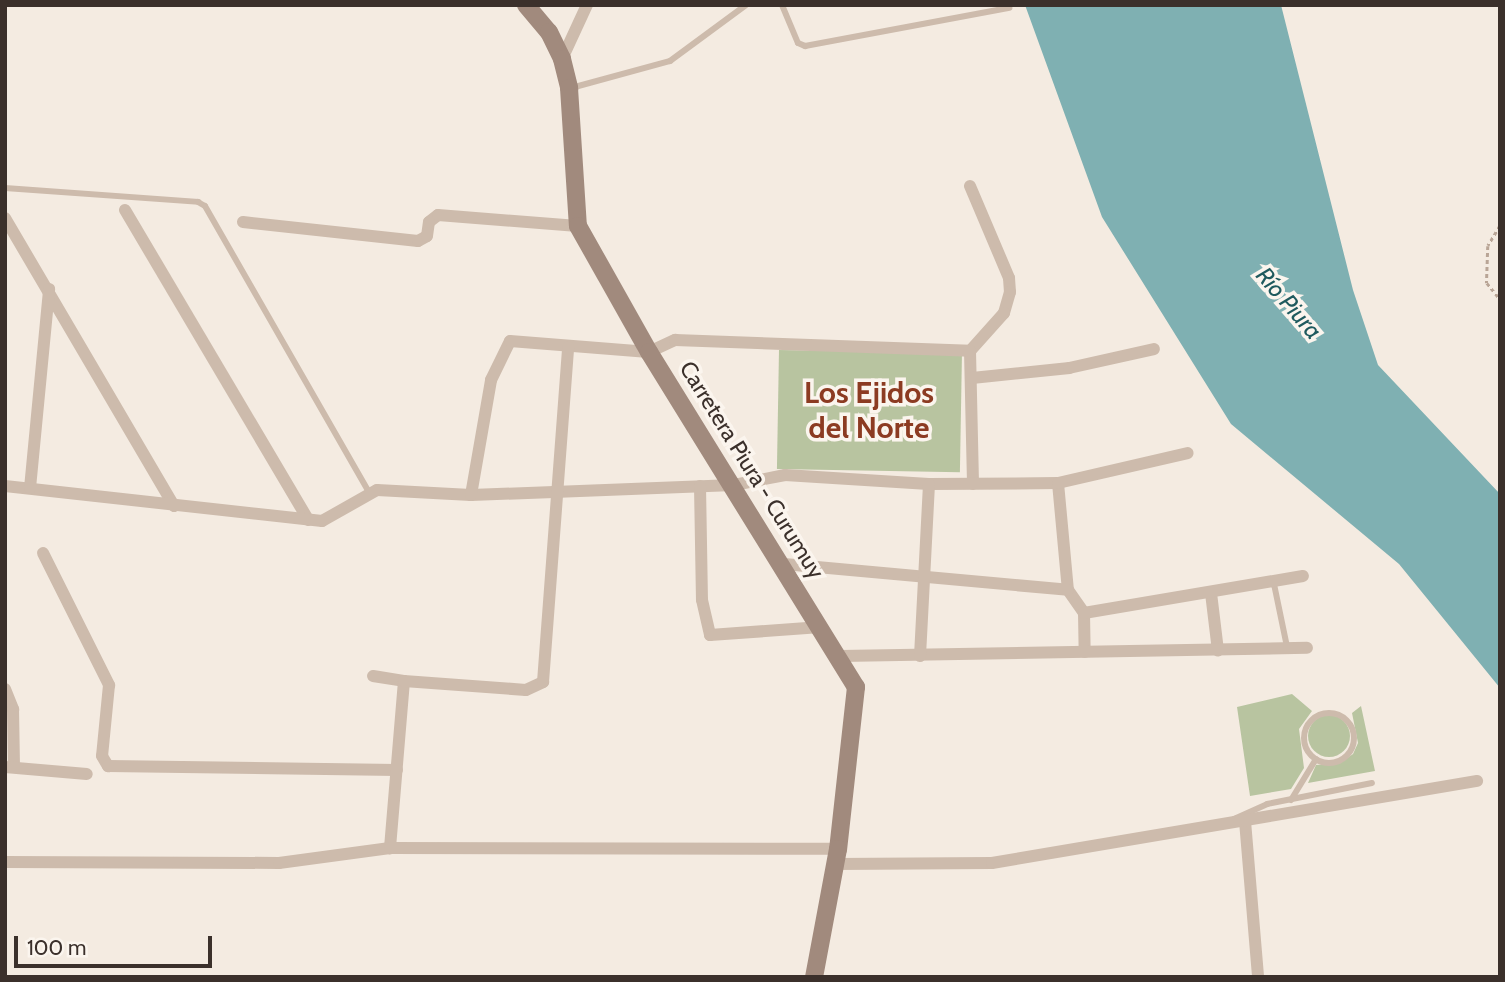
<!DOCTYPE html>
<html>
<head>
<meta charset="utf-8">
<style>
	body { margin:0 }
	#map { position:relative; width:1505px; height:982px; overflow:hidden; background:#f4ebe1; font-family:Cabin,sans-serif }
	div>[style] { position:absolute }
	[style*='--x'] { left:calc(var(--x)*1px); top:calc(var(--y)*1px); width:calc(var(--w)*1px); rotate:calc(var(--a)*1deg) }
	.green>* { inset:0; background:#b8c4a0; transform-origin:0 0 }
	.round { border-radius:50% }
	.water>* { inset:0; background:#7fb0b2 }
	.path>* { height:2.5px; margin-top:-1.25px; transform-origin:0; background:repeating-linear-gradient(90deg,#b9a596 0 3.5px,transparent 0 7px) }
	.lane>* { height:6px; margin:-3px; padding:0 3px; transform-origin:3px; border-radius:3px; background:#cdbbac }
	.lane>.ring { margin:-3px; padding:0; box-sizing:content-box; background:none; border:6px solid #cdbbac; border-radius:50% }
	.street>* { height:12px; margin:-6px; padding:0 6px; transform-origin:6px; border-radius:6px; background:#cdbbac }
	.secondary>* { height:18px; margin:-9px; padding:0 9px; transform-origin:9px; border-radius:9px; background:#a18a7d }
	span { translate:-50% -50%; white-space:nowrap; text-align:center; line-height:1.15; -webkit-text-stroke:7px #fbf5ee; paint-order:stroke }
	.street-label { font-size:23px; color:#3b302b }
	.water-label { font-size:24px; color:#1f5a5e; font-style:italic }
	.district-label { font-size:30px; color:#8c3b22; font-weight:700 }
	.frame { position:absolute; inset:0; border:7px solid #3b302b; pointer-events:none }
	.scale { position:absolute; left:14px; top:936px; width:198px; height:32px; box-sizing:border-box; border:4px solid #3b302b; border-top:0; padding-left:9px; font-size:21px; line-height:24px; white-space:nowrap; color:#3b302b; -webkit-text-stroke:5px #fbf5ee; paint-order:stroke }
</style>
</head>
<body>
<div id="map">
	<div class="green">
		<i style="left:779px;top:350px;width:183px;height:119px;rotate:1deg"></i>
		<i style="clip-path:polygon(1292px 694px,1312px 711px,1299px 729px,1304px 768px,1291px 789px,1250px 796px,1237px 707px)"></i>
		<i style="clip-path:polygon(1361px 706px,1375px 771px,1308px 783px,1316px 765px,1340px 763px,1353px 754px,1358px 743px,1352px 713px)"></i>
		<i class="round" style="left:1308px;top:715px;width:42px;height:42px"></i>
	</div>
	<div class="water">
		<i style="clip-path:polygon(1025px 5px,1281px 5px,1353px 290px,1378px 365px,1500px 494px,1500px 688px,1399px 564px,1231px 424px,1102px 217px)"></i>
	</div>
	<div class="path">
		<i style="--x:1500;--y:226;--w:23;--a:121"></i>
		<i style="--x:1488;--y:246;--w:37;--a:92"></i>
		<i style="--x:1487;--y:283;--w:21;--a:51"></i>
	</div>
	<div class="lane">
		<i style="--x:782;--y:5;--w:41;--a:67.2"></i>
		<i style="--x:798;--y:43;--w:8;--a:23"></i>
		<i style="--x:805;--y:46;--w:208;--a:-10.6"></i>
		<i style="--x:571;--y:88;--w:103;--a:-15.3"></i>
		<i style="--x:670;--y:61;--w:94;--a:-36.4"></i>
		<i style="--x:5;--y:188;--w:194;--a:4.1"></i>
		<i style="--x:198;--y:202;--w:8;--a:30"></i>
		<i style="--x:205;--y:206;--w:330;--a:60.2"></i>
		<i style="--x:1274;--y:584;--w:64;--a:78.3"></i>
		<i class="ring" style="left:1304px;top:713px;width:44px;height:44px"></i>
		<i style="--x:1291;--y:800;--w:48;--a:-58.6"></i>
		<i style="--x:1234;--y:819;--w:36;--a:-24"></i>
		<i style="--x:1267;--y:804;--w:107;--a:-11.3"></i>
	</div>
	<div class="street">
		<i style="--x:562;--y:59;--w:60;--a:-65.2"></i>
		<i style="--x:970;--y:186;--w:100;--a:67"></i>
		<i style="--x:1009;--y:278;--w:14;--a:86"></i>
		<i style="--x:1010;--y:292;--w:22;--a:106"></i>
		<i style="--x:1004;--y:313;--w:51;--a:131.8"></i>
		<i style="--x:970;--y:351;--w:133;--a:88.7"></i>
		<i style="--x:125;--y:210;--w:360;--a:59.4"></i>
		<i style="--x:5;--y:218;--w:334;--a:59.6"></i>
		<i style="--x:243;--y:222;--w:176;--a:6.2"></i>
		<i style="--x:418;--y:241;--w:10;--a:-29"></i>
		<i style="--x:427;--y:236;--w:14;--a:-82"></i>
		<i style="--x:429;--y:222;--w:11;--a:-38"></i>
		<i style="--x:438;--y:215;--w:140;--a:4.5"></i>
		<i style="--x:972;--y:378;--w:98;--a:-5.9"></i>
		<i style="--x:1069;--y:368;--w:87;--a:-12.6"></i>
		<i style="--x:1058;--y:483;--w:107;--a:84.7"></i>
		<i style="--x:1068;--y:590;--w:28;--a:55"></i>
		<i style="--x:1084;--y:613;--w:39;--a:89"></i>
		<i style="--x:5;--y:486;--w:319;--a:6.3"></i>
		<i style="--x:322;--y:521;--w:63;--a:-29.4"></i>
		<i style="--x:377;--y:490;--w:94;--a:3"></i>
		<i style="--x:471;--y:495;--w:83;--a:-2.1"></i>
		<i style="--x:554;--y:492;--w:180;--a:-2.2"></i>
		<i style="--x:734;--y:485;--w:52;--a:-11.1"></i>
		<i style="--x:785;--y:475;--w:144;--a:3.6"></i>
		<i style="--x:929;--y:484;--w:129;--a:-0.4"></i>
		<i style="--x:1058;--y:483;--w:133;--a:-13"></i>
		<i style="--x:700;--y:486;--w:114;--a:89"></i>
		<i style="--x:702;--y:600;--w:36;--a:77"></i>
		<i style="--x:710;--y:635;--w:111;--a:-4.1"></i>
		<i style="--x:30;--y:488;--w:200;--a:-84.5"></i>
		<i style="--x:471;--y:495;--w:117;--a:-80.1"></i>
		<i style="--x:491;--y:380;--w:43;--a:-64"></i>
		<i style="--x:510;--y:341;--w:139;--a:4.5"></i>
		<i style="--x:649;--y:352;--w:29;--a:-25"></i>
		<i style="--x:675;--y:340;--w:295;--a:2.1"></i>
		<i style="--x:43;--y:553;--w:148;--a:63.4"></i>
		<i style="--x:109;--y:685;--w:71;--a:95.6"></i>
		<i style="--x:102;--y:756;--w:12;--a:59"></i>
		<i style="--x:108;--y:766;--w:289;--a:0.8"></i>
		<i style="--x:784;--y:564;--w:285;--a:5.2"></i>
		<i style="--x:1211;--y:593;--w:58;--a:83.1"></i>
		<i style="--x:1084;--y:613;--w:222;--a:-9.6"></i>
		<i style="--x:841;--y:656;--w:466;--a:-1"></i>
		<i style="--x:920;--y:656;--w:172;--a:-87"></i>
		<i style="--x:373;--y:676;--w:31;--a:9"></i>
		<i style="--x:404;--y:681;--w:168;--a:94.8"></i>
		<i style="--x:404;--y:681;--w:122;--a:4.2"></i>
		<i style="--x:526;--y:690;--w:19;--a:-25"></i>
		<i style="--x:543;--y:682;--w:336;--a:-85.7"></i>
		<i style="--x:5;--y:689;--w:22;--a:68"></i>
		<i style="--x:13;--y:709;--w:58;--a:89"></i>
		<i style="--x:5;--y:767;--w:82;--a:4.9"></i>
		<i style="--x:1245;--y:821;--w:157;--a:85.2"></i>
		<i style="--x:5;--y:862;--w:274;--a:0.2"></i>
		<i style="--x:279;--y:863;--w:112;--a:-7.7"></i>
		<i style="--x:390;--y:848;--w:448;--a:0.1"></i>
		<i style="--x:835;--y:864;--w:157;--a:-0.4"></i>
		<i style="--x:992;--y:863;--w:492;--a:-9.6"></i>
	</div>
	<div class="secondary">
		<i style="--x:526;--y:5;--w:35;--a:50"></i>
		<i style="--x:549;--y:32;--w:30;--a:64"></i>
		<i style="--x:562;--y:59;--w:30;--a:76"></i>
		<i style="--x:569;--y:88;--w:138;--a:86.3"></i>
		<i style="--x:578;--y:226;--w:145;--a:60.6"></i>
		<i style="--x:649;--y:352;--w:394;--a:58.3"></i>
		<i style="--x:856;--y:687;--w:163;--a:96.3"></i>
		<i style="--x:838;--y:849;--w:130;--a:100.6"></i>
	</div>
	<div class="street-label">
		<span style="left:752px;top:470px;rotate:58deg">Carretera Piura - Curumuy</span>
	</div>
	<div class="water-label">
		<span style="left:1289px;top:303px;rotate:49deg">Río Piura</span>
	</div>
	<div class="district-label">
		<span style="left:869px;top:410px">Los Ejidos<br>del Norte</span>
	</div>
	<div class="frame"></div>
	<div class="scale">100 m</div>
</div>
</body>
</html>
